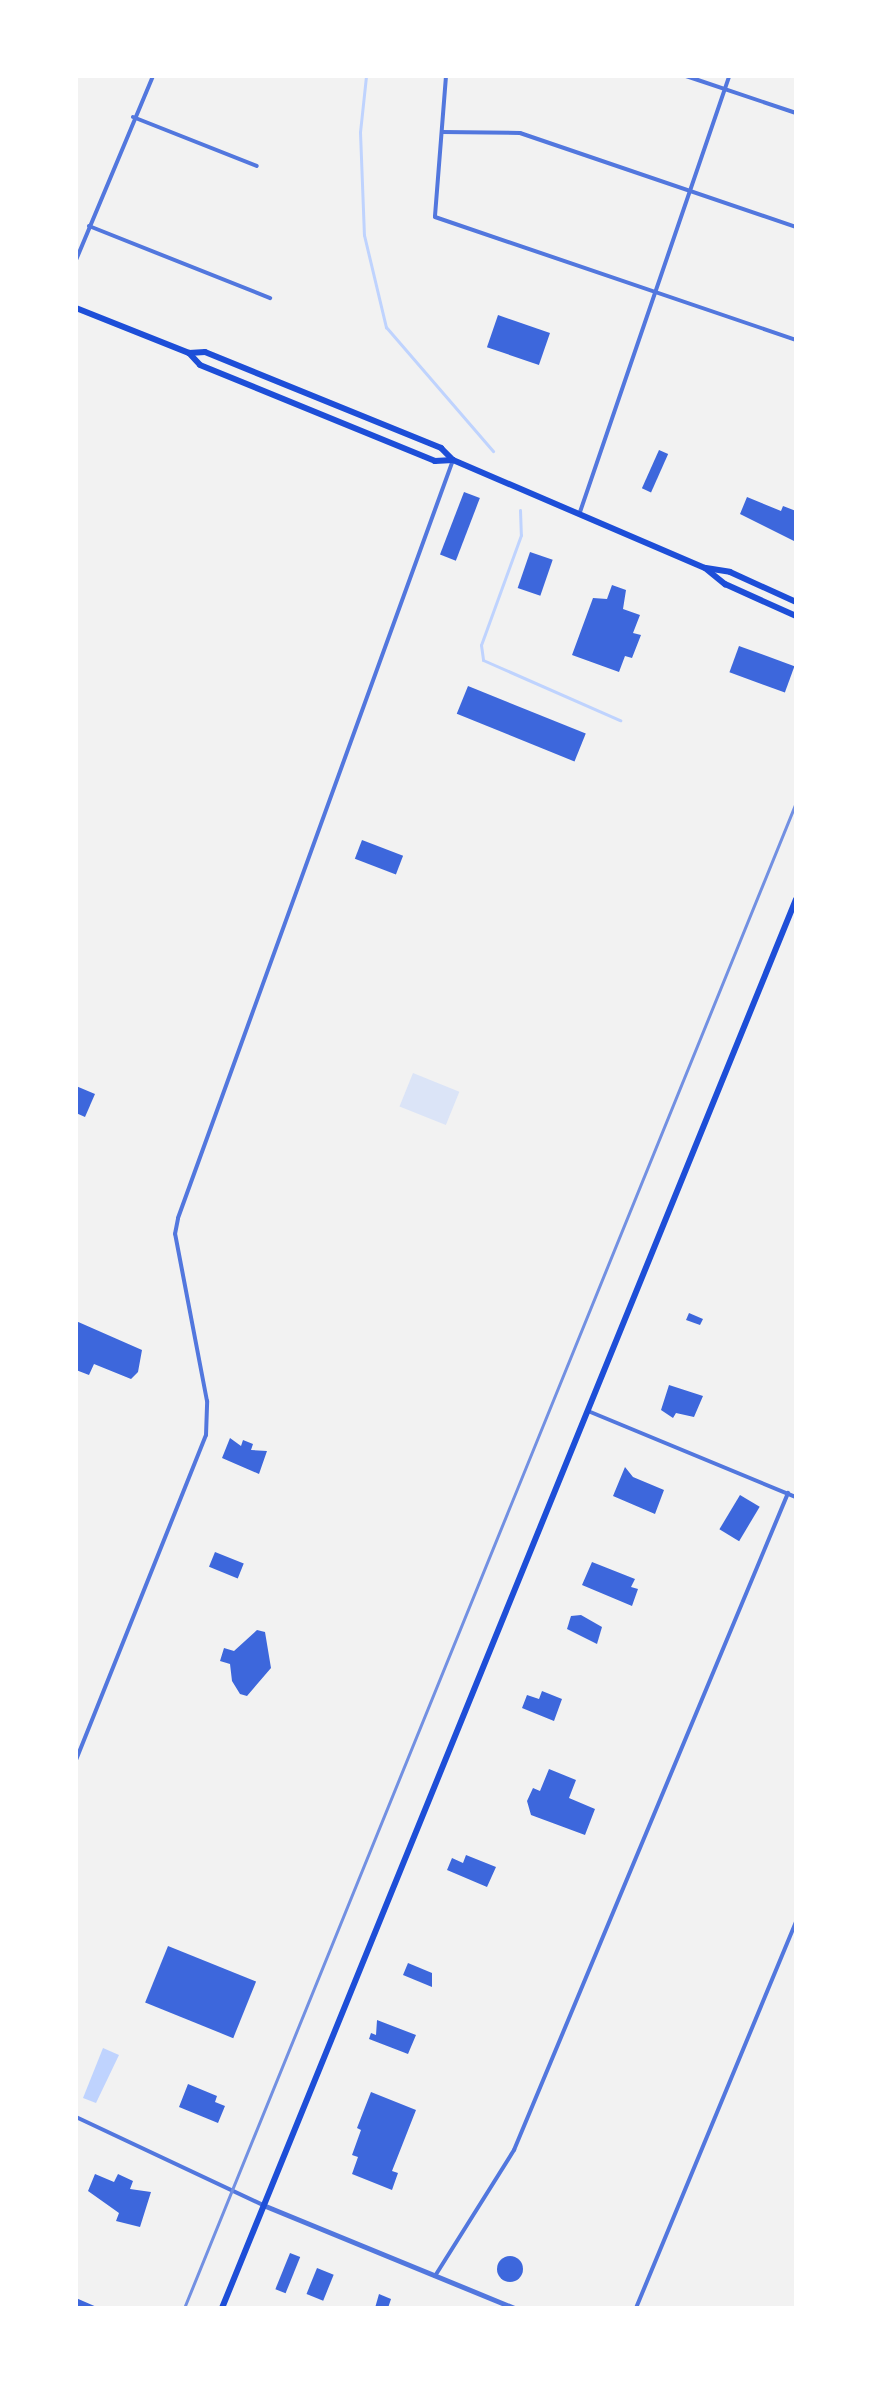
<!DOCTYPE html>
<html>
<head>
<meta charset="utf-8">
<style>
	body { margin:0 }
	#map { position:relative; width:872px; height:2384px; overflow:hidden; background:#f2f2f2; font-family:"DejaVu Sans",sans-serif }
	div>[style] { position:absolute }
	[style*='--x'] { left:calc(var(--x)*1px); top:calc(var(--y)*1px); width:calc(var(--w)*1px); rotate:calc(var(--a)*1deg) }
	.green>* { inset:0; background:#dbe4f7; transform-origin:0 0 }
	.water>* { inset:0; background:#bfd3fe }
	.stream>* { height:3px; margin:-1.5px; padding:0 1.5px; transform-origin:1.5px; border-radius:1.5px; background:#bfd3fe }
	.building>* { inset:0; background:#3d67dc; transform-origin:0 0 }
	.round { border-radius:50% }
	.minor>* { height:4px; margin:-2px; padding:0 2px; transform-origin:2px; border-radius:2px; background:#5277de }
	.tertiary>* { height:5px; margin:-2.5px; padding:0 2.5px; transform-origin:2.5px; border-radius:2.5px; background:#5277de }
	.secondary>* { height:6px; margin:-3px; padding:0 3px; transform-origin:3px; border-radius:3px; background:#1d4ed8 }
	.primary>* { height:6px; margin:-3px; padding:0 3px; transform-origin:3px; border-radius:3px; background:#1d4ed8 }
	.rail>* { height:3px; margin:-1.5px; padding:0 1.5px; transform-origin:1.5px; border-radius:1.5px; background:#7290e2 }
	span { translate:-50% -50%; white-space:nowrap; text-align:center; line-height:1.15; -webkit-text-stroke:7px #fff; paint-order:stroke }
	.frame { position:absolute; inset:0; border:78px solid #fff; pointer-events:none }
</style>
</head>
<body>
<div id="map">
	<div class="green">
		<i style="left:413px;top:1073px;width:50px;height:36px;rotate:22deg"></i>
	</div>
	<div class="water">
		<i style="clip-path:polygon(103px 2048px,119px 2055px,96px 2103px,83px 2098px)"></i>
	</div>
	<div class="stream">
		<i style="--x:366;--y:76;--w:56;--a:96.1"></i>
		<i style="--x:360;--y:132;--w:103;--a:87.8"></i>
		<i style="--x:364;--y:235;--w:95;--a:76.6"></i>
		<i style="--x:386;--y:327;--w:164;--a:49.2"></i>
		<i style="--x:520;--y:510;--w:25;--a:88"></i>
		<i style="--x:521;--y:535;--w:117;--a:110"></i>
		<i style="--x:481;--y:645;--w:15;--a:82"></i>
		<i style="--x:483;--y:660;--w:150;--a:23.7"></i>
	</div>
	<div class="building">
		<i style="left:498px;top:315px;width:55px;height:34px;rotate:19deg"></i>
		<i style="left:659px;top:450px;width:10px;height:42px;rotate:24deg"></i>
		<i style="left:464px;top:492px;width:17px;height:67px;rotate:21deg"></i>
		<i style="clip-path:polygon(747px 497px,781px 511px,783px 506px,796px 511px,796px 542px,740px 514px)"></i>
		<i style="left:530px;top:552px;width:24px;height:38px;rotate:19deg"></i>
		<i style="clip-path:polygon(612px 585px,626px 590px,623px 609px,640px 615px,633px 633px,641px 635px,632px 658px,625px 656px,619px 672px,572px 655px,593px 598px,607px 599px)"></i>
		<i style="left:739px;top:646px;width:59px;height:28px;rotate:20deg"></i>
		<i style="left:468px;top:686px;width:127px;height:30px;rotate:22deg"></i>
		<i style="left:362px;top:840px;width:44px;height:20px;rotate:21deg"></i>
		<i style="clip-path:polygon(76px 1086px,95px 1094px,85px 1117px,76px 1113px)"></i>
		<i style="clip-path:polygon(689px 1313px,703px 1319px,700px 1325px,686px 1320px)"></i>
		<i style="clip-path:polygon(76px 1321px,142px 1350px,138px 1372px,131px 1379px,94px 1364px,89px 1375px,76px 1370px)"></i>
		<i style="clip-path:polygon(669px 1385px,703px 1396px,694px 1417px,676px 1413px,673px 1418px,661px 1410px)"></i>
		<i style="clip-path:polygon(230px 1438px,241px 1446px,243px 1440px,253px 1444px,251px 1450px,267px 1451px,259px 1474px,222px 1458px)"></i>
		<i style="clip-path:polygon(625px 1467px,633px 1477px,664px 1490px,655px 1514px,613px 1496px)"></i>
		<i style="left:740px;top:1495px;width:23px;height:40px;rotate:31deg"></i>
		<i style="left:215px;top:1552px;width:31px;height:16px;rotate:22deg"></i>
		<i style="clip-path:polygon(592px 1562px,635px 1579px,631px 1587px,638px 1589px,632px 1606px,582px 1585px)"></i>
		<i style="clip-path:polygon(581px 1615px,602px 1627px,597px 1644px,567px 1629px,571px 1616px)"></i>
		<i style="clip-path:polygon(257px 1630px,265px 1632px,271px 1668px,247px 1696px,240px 1694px,232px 1681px,230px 1664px,220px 1661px,224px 1648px,234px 1651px)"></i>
		<i style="clip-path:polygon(542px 1691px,562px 1699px,554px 1721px,522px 1708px,527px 1695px,539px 1699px)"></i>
		<i style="clip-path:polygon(549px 1769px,576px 1780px,569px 1798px,595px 1809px,585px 1835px,531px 1815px,527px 1801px,533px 1788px,540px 1791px)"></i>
		<i style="clip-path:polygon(466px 1855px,496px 1867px,487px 1887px,447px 1870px,452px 1858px,463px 1863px)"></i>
		<i style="left:168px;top:1946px;width:95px;height:61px;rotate:22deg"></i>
		<i style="clip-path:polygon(408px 1963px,432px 1973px,432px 1987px,403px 1975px)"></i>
		<i style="clip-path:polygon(377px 2020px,416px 2035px,408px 2054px,369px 2039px,371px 2033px,376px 2035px)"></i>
		<i style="clip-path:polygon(188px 2084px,217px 2096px,215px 2102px,225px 2106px,218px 2123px,179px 2107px)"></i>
		<i style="clip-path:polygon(371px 2092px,416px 2110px,392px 2171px,398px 2173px,392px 2190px,352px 2174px,358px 2157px,352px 2155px,361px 2130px,357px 2128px)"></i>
		<i style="clip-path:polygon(95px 2174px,114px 2182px,118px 2174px,133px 2181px,130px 2189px,151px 2192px,140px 2227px,116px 2221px,119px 2213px,88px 2191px)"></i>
		<i style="left:290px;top:2253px;width:11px;height:39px;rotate:22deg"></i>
		<i class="round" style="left:497px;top:2256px;width:26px;height:26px"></i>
		<i style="left:317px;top:2268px;width:18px;height:28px;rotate:22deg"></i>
		<i style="clip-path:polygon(379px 2294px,391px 2299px,388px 2308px,375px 2308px)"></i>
		<i style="clip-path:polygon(76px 2298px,99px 2308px,76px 2308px)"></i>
	</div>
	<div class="minor">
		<i style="--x:446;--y:76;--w:141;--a:94.5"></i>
		<i style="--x:435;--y:217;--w:381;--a:18.8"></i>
		<i style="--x:686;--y:76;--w:116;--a:18.6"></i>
		<i style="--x:133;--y:117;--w:133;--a:21.6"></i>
		<i style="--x:442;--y:132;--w:78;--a:0.7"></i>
		<i style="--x:520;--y:133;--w:292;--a:18.8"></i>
		<i style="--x:89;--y:226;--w:195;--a:21.7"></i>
		<i style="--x:76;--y:260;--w:199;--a:-67.3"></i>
		<i style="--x:580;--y:512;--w:461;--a:-71.1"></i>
		<i style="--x:588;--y:1411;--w:225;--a:22.5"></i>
		<i style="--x:76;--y:1760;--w:350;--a:-68.2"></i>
		<i style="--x:206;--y:1435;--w:34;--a:-88"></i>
		<i style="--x:207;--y:1401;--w:170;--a:-100.8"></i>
		<i style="--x:175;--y:1234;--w:16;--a:-79"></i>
		<i style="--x:178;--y:1218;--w:806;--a:-70.06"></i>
		<i style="--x:76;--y:2117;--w:207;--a:25.2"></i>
		<i style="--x:435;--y:2276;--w:149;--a:-57.9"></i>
		<i style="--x:514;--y:2150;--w:712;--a:-67.36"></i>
		<i style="--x:636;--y:2308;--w:419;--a:-67.5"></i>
	</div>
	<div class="tertiary">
		<i style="--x:263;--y:2205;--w:271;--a:22.3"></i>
	</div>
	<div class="secondary">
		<i style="--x:76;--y:308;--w:122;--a:21.7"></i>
		<i style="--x:189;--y:353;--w:16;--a:-4"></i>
		<i style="--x:205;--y:352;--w:255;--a:22.1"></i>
		<i style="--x:441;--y:448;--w:17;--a:45"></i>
		<i style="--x:453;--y:460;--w:274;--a:23.2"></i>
		<i style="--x:705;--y:568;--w:26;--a:39"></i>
		<i style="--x:725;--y:584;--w:78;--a:24.3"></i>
		<i style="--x:189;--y:353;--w:16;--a:47"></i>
		<i style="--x:200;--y:365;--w:254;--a:22.2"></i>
		<i style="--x:435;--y:461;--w:18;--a:-3"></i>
		<i style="--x:706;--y:568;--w:24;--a:9"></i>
		<i style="--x:730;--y:572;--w:72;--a:24.4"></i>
	</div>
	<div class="primary">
		<i style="--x:222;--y:2308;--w:1521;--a:-67.83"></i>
	</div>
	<div class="rail">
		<i style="--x:184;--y:2308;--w:1626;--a:-67.88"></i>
	</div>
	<div class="frame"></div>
</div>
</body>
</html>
